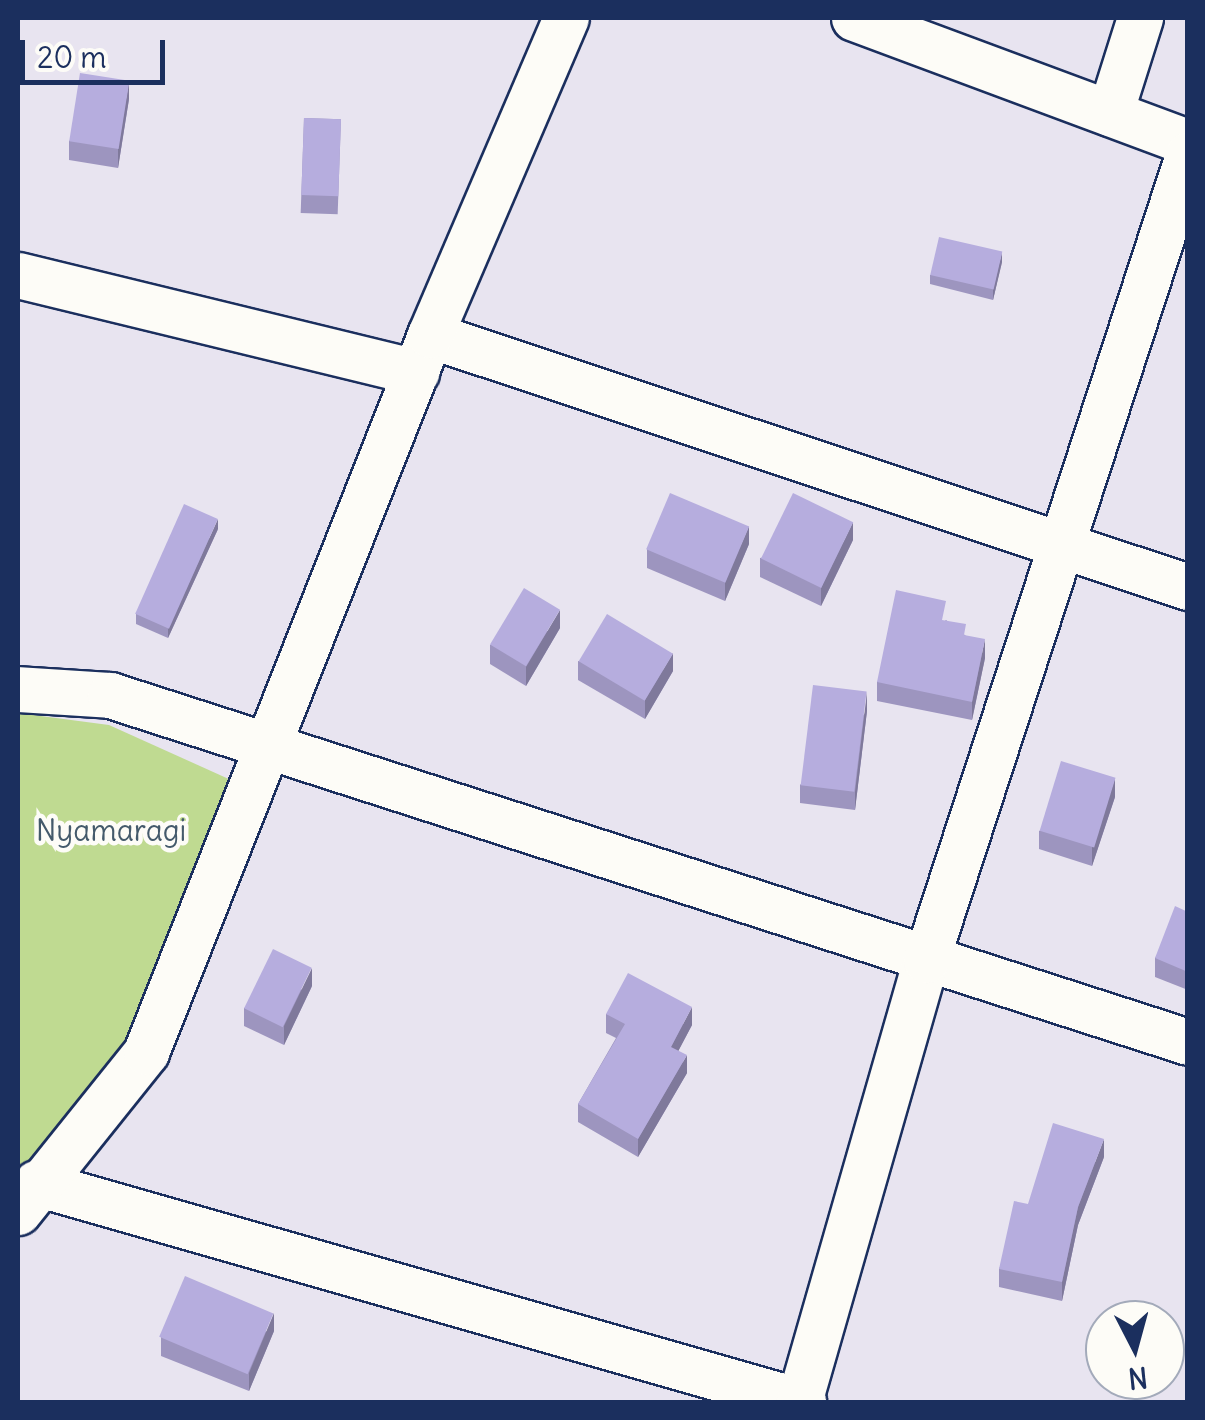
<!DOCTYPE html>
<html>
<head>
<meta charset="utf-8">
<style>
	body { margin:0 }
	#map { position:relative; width:1205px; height:1420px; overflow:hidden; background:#e8e4f0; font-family:Delius,sans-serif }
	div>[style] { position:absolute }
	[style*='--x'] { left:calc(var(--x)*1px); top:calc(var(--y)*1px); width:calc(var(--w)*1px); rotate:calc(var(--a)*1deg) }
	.green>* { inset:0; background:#bfda91 }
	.roads { filter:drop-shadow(2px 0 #1b2f5e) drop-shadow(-2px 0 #1b2f5e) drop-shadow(0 2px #1b2f5e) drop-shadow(0 -2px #1b2f5e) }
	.street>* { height:45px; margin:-22.5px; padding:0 22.5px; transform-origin:22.5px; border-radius:22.5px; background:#fdfcf7 }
	.wall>* { inset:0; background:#9d95bf; transform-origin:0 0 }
	.shaded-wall>* { inset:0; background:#7f799b }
	.building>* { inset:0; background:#b6adde; transform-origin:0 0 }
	span { translate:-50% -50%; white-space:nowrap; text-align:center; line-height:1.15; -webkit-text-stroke:9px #fdfcf7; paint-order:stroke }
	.park-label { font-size:30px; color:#445a6b }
	.frame { position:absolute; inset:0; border:20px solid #1b2f5e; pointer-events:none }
	.north { position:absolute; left:1085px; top:1300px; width:100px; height:100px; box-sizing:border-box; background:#fdfcf7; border:2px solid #a3aaba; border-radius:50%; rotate:174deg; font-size:28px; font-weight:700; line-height:40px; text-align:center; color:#1b2f5e }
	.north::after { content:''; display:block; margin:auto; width:35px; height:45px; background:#1b2f5e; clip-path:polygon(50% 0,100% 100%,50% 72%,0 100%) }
	.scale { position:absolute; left:20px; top:40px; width:145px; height:45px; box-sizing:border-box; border:5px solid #1b2f5e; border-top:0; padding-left:12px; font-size:30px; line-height:35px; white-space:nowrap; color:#1b2f5e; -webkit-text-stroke:8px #fdfcf7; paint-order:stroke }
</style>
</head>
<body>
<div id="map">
	<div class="green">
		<i style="clip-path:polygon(18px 713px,109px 725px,231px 780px,116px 1064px,18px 1204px)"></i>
	</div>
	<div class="roads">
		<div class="street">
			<i style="--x:854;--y:18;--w:356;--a:20.4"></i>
			<i style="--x:1110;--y:113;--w:100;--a:-72.5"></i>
			<i style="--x:18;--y:275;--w:410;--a:13.7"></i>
			<i style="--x:430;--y:335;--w:799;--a:18.39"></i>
			<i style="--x:18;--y:689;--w:92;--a:3.7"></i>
			<i style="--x:110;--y:695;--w:1132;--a:17.84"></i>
			<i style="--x:36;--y:1183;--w:798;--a:15.94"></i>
			<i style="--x:18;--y:1212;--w:205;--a:-51.3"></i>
			<i style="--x:146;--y:1052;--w:771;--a:-68.39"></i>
			<i style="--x:430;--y:335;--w:345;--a:-66.8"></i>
			<i style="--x:799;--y:1402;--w:460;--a:-74"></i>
			<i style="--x:926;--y:960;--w:847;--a:-71.97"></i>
		</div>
	</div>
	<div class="wall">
		<i style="clip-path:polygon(129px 99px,118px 168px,69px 160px,69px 141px)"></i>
		<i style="left:304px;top:118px;width:37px;height:95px;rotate:2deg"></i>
		<i style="clip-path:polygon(1002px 262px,993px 300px,930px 284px,930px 275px)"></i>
		<i style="clip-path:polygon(218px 529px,168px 638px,136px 624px,136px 614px)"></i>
		<i style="clip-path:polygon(853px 540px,821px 606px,760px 577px,760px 558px)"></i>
		<i style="clip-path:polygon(749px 544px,725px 601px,647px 568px,647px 549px)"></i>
		<i style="clip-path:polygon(946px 620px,966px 636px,985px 658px,972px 720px,877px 701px,877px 682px)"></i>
		<i style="clip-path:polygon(560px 628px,526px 686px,490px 664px,490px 645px)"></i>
		<i style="clip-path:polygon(578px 661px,673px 671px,645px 719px,578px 680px)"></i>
		<i style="clip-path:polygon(867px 711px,855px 810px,800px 803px,800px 785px)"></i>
		<i style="clip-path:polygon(1115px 797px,1092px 866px,1039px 849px,1039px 831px)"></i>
		<i style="clip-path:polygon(1188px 912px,1188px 990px,1155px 977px,1155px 958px)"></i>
		<i style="clip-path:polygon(312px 986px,284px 1045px,244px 1026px,244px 1008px)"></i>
		<i style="clip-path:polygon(606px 1014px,692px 1025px,678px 1051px,687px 1073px,638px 1157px,578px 1122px,578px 1104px,616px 1038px,606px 1033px)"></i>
		<i style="clip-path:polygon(1104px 1157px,1078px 1225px,1062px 1301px,999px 1287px,999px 1269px,1028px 1204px)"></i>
		<i style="clip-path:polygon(274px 1331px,249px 1391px,161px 1356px,161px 1337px)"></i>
	</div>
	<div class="shaded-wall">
		<i style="clip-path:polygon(129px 81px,129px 99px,118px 168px,118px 149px)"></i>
		<i style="clip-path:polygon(1002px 252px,1002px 262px,993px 300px,993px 290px)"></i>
		<i style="clip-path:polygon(218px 519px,218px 529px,168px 638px,168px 629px)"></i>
		<i style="clip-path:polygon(853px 522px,853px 540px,821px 606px,821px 588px)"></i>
		<i style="clip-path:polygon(749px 526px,749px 544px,725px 601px,725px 582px)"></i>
		<i style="clip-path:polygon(560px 610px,560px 628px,526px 686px,526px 667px)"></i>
		<i style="clip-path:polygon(985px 639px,985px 658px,972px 720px,972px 702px)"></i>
		<i style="clip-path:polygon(673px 653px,673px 671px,645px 719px,645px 700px)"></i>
		<i style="clip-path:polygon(867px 692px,867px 711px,855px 810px,855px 792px)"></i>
		<i style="clip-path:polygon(1115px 778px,1115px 797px,1092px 866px,1092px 848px)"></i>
		<i style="clip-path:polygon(312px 968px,312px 986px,284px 1045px,284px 1026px)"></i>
		<i style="clip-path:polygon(692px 1007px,692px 1025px,671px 1065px,671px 1047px)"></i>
		<i style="clip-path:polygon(687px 1055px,687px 1073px,638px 1157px,638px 1139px)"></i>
		<i style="clip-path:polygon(1104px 1139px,1104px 1157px,1078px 1225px,1062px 1301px,1062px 1282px,1078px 1207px)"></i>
		<i style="clip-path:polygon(274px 1313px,274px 1331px,249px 1391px,249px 1373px)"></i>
	</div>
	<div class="building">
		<i style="left:80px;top:73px;width:50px;height:69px;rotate:9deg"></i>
		<i style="left:304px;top:118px;width:37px;height:77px;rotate:2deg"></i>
		<i style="left:939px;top:237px;width:65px;height:39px;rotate:13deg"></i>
		<i style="left:670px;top:493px;width:86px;height:61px;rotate:23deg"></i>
		<i style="left:793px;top:493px;width:67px;height:73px;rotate:26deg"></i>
		<i style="left:184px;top:504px;width:37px;height:120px;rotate:24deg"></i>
		<i style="left:524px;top:588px;width:42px;height:66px;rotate:31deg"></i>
		<i style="clip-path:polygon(896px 590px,946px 601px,942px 620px,966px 624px,964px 635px,985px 639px,972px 702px,877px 682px)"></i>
		<i style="left:607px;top:614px;width:77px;height:55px;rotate:31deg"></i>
		<i style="left:813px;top:685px;width:54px;height:101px;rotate:7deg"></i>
		<i style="left:1061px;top:761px;width:57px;height:73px;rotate:17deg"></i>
		<i style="clip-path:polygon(1175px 906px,1188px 912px,1188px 972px,1155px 958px)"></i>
		<i style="left:273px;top:949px;width:43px;height:66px;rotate:26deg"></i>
		<i style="clip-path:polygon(628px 973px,692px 1007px,671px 1047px,687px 1055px,638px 1139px,578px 1104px,625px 1024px,606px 1014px)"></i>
		<i style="clip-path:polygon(1053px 1123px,1104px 1139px,1078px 1207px,1062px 1282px,999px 1269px,1014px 1201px,1028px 1204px)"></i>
		<i style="left:185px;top:1276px;width:96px;height:66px;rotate:23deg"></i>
	</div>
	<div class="park-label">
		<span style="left:111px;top:830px">Nyamaragi</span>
	</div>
	<div class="frame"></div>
	<div class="north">N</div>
	<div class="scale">20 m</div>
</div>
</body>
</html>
